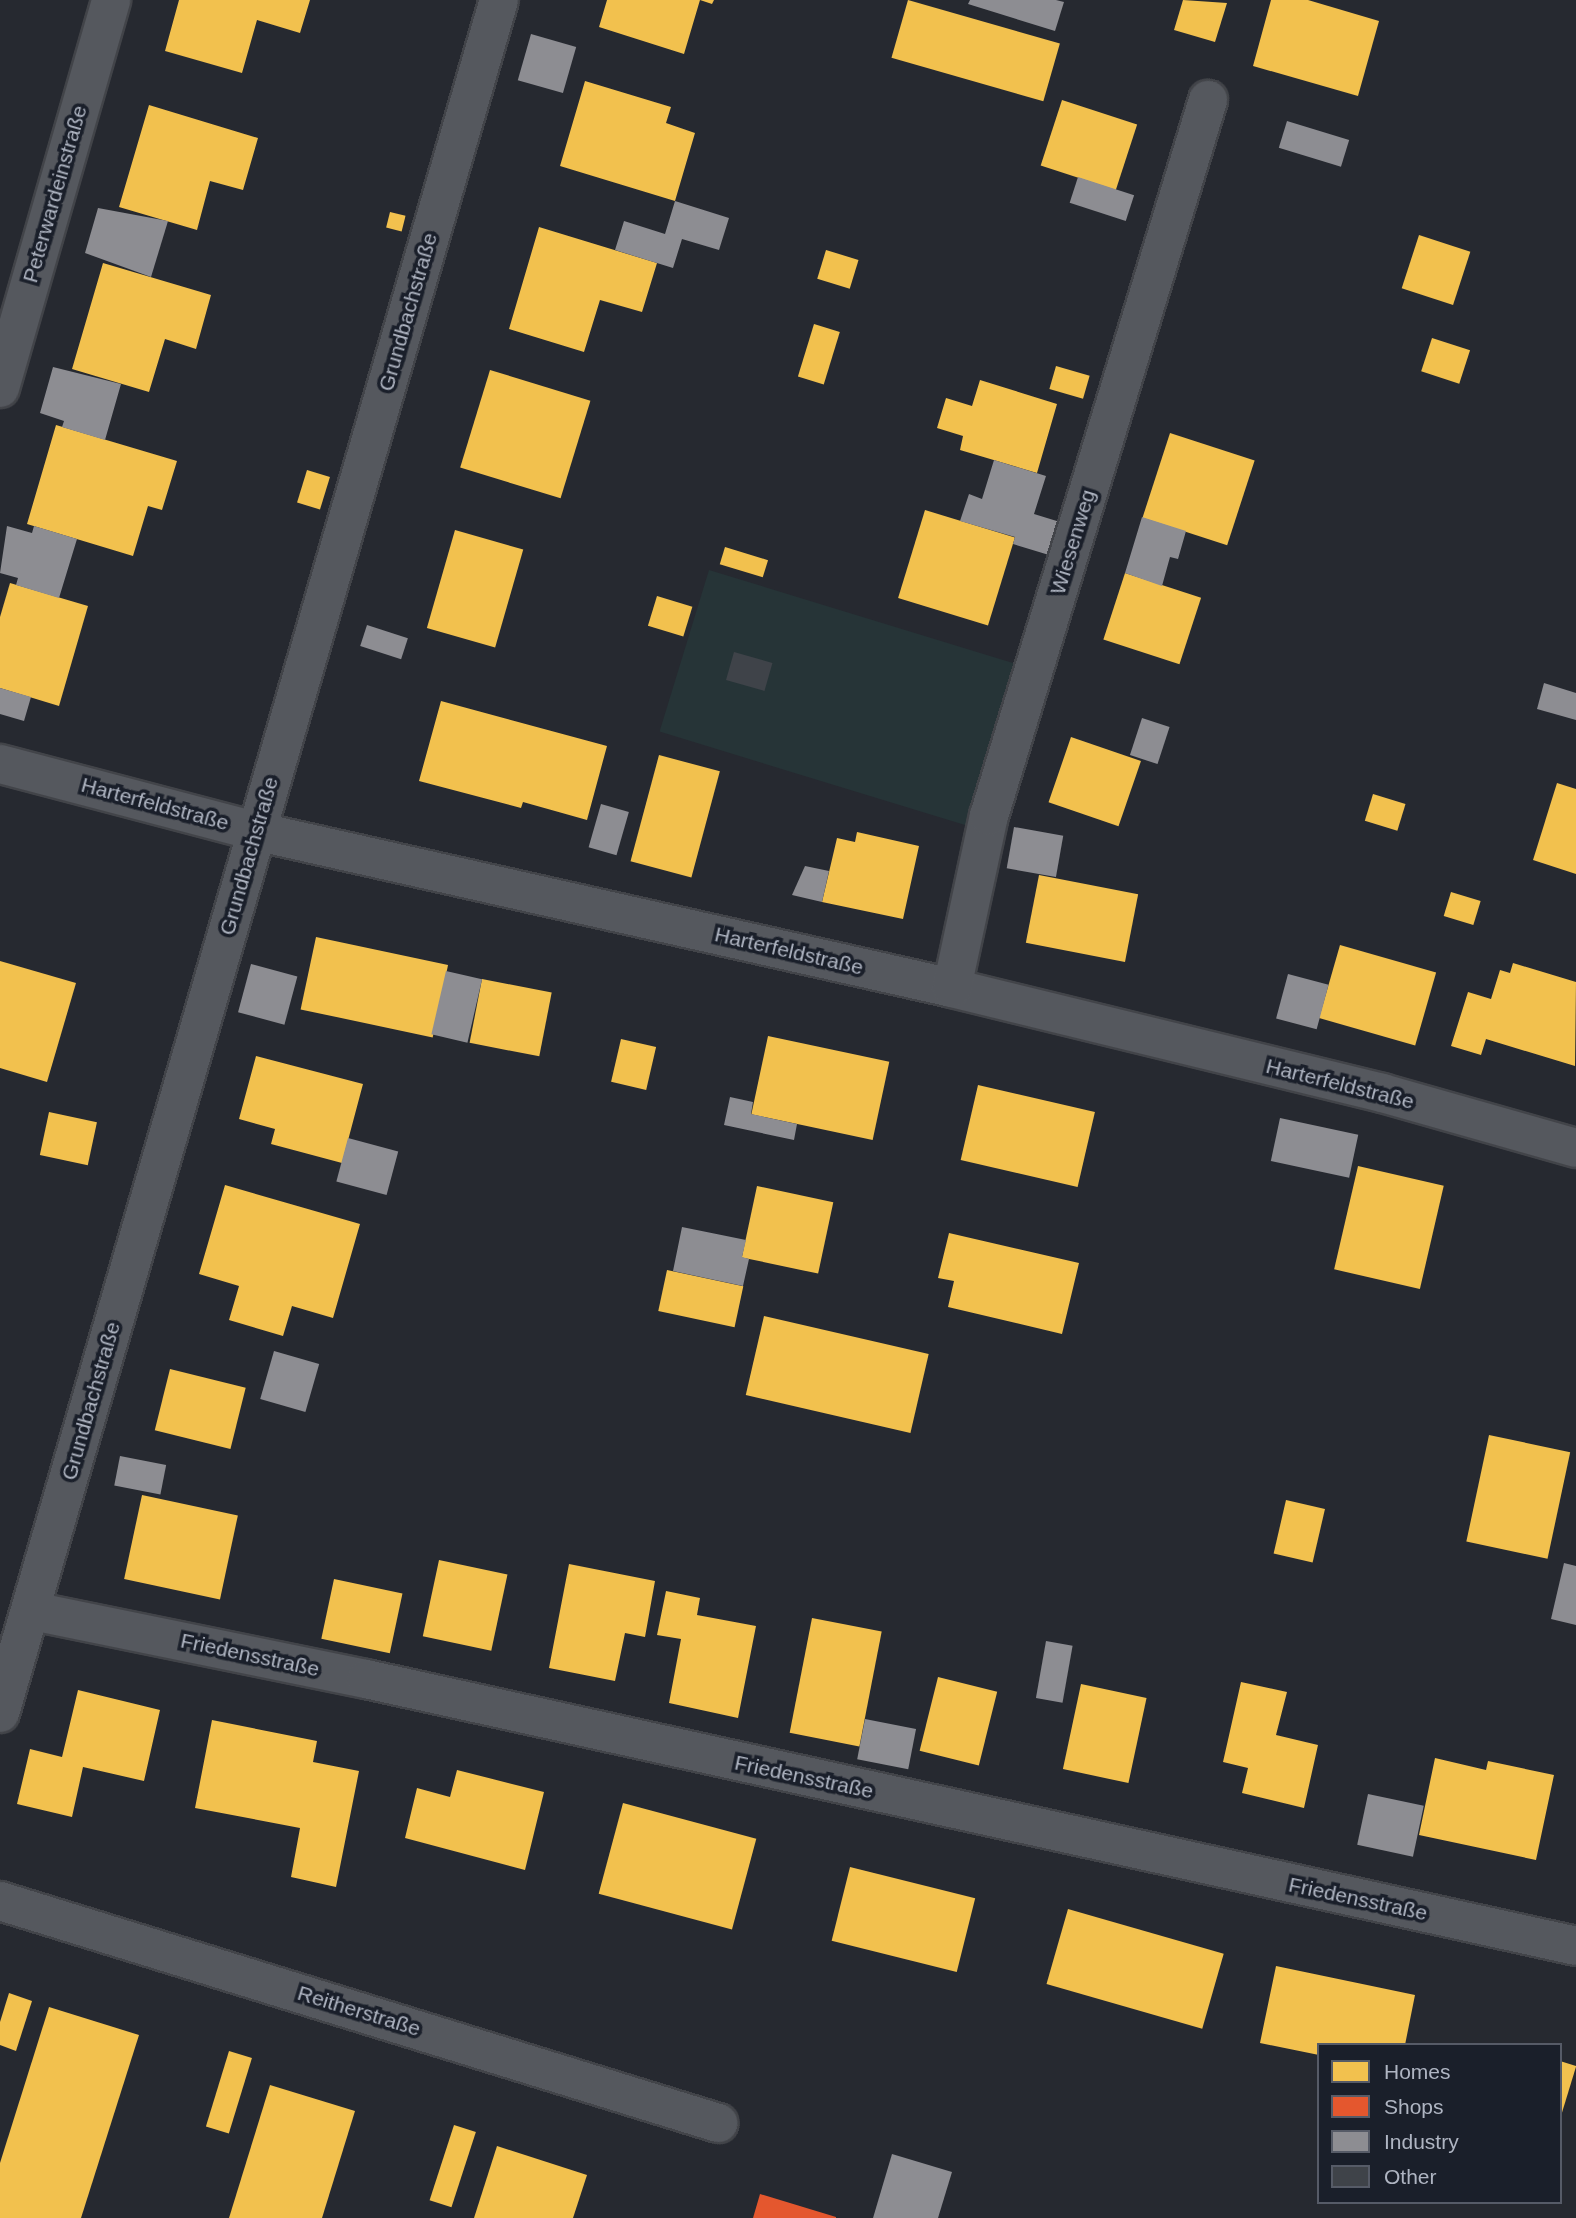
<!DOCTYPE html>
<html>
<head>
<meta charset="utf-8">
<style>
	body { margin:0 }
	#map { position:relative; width:1576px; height:2218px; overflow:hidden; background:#262930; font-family:Helvetica,sans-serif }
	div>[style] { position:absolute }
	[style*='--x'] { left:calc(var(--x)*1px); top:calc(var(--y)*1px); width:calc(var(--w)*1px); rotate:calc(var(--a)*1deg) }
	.green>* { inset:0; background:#263437; transform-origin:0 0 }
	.homes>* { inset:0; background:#f2c14e; transform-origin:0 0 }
	.shops>* { inset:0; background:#e4572e }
	.industry>* { inset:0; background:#8d8d92; transform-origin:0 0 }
	.building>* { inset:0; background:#3f4349; transform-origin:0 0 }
	.roads { filter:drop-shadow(2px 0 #424449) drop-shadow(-2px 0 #424449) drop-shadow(0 2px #424449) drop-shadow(0 -2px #424449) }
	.street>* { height:38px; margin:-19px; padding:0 19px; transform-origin:19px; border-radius:19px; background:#55585e }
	span { translate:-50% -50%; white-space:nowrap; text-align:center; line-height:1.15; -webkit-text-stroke:7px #1a1f2a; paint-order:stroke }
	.street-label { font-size:21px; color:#afb5c2 }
	.legend { position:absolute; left:1317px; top:2043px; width:245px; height:161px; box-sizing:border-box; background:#1a1f2a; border:2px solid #565b67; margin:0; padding:9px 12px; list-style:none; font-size:21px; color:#afb5c2 }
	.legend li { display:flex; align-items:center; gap:14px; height:35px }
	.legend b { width:35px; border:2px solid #565b67 }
</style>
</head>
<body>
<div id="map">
	<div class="green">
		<i style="left:709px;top:570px;width:322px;height:169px;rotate:17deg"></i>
	</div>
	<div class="homes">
		<i style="clip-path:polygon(179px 0,310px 0,300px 33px,257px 20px,242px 73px,165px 51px)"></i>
		<i style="clip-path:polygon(607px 0,714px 0,712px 4px,700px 0,684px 54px,599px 27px)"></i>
		<i style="left:908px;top:0;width:158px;height:60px;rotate:16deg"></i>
		<i style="clip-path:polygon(1183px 0,1227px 3px,1215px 42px,1174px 30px)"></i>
		<i style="clip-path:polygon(1271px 0,1308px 0,1379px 21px,1358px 96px,1253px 66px)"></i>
		<i style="clip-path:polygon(585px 81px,671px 107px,666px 123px,695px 133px,675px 201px,560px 166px)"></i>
		<i style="left:1062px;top:100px;width:79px;height:69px;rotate:18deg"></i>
		<i style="clip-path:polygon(149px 105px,258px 138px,243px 190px,210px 181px,197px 230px,119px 207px)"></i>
		<i style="left:390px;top:212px;width:16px;height:16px;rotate:14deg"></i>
		<i style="clip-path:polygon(539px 227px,657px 263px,642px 312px,600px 300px,584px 352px,509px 329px)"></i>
		<i style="left:1419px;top:235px;width:54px;height:56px;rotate:18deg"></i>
		<i style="left:826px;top:250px;width:34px;height:30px;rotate:17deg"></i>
		<i style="clip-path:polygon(103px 263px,211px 295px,196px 349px,165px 339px,149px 392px,72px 369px)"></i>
		<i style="left:814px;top:324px;width:27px;height:55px;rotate:17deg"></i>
		<i style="left:1432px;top:338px;width:40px;height:35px;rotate:18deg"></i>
		<i style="left:1056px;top:366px;width:35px;height:24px;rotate:16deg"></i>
		<i style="left:490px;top:370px;width:105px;height:102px;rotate:17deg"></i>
		<i style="clip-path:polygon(980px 380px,1057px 404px,1037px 473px,960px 450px,963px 436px,937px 428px,946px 398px,972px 406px)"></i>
		<i style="clip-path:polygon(56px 425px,177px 461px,162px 510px,148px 506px,133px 556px,27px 524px)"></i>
		<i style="left:1170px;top:433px;width:89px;height:89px;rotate:18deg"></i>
		<i style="left:307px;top:470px;width:24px;height:34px;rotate:17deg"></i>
		<i style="left:925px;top:510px;width:94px;height:92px;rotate:17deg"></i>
		<i style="left:455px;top:530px;width:71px;height:102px;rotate:16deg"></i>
		<i style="left:725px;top:547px;width:45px;height:18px;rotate:17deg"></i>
		<i style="left:1125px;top:573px;width:80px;height:70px;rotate:18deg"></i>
		<i style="clip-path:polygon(10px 583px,88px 606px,59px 706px,0 688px,0 617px)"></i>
		<i style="left:657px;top:596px;width:37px;height:31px;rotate:17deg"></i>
		<i style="clip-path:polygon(441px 701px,607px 746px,587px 820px,523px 802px,521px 808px,419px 781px)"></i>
		<i style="left:1071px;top:737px;width:74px;height:69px;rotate:19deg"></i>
		<i style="left:659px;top:755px;width:63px;height:110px;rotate:15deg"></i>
		<i style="clip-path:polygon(1557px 783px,1576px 789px,1576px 874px,1533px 860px)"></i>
		<i style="left:1373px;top:794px;width:34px;height:28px;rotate:17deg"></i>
		<i style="clip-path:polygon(857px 832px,919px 846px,903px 919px,822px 902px,837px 838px,855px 842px)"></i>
		<i style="left:1039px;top:875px;width:101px;height:69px;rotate:11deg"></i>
		<i style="left:1451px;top:892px;width:31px;height:25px;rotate:17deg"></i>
		<i style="left:316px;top:937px;width:135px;height:74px;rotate:12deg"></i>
		<i style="left:1340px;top:945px;width:100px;height:76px;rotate:16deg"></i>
		<i style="clip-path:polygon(0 961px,76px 983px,47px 1082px,0 1068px)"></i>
		<i style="clip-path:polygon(1513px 963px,1576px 982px,1575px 1066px,1486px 1039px,1481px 1055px,1451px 1046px,1468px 992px,1491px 999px,1500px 970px,1510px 973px)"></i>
		<i style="left:482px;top:979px;width:71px;height:65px;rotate:11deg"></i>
		<i style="left:768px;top:1036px;width:124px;height:80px;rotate:12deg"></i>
		<i style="left:621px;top:1039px;width:36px;height:44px;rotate:13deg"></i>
		<i style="clip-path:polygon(256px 1056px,363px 1084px,342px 1163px,271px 1144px,275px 1129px,239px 1119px)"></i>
		<i style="left:978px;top:1085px;width:120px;height:77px;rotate:13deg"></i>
		<i style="left:49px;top:1112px;width:49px;height:44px;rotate:12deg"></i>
		<i style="left:1358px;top:1166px;width:88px;height:106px;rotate:13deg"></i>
		<i style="clip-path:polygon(225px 1185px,360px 1224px,333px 1318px,292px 1306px,283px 1336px,229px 1320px,239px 1286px,199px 1274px)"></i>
		<i style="left:757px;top:1186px;width:78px;height:73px;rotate:12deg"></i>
		<i style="clip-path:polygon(949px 1233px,1079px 1263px,1062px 1334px,948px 1307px,954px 1281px,938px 1278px)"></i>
		<i style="left:667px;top:1270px;width:78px;height:42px;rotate:12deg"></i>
		<i style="left:764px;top:1316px;width:169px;height:81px;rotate:13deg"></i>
		<i style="left:170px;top:1369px;width:78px;height:63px;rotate:14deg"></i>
		<i style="left:1489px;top:1435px;width:83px;height:109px;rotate:12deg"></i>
		<i style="left:142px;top:1495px;width:98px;height:86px;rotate:12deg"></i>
		<i style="left:1286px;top:1500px;width:40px;height:55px;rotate:13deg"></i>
		<i style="left:439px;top:1560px;width:70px;height:78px;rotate:12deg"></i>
		<i style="clip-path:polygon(569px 1564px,655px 1581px,645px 1637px,625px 1633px,615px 1681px,549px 1668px)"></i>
		<i style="left:334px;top:1579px;width:70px;height:61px;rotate:12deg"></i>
		<i style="clip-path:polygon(666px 1591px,700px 1598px,697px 1615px,756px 1626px,738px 1718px,669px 1703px,681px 1639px,657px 1635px)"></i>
		<i style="left:812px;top:1618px;width:71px;height:117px;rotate:11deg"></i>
		<i style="left:938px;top:1677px;width:61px;height:76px;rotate:14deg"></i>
		<i style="clip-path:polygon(1241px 1682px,1287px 1692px,1276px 1735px,1318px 1745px,1304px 1808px,1242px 1793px,1248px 1768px,1223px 1762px)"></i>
		<i style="left:1081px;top:1684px;width:67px;height:87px;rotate:12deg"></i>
		<i style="clip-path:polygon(78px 1690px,160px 1710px,144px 1781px,83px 1767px,72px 1817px,17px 1804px,30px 1749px,62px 1757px)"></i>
		<i style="clip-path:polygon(212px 1720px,317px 1741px,313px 1762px,359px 1771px,336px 1887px,291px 1877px,300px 1828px,195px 1808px)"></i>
		<i style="clip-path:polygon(1435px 1758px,1486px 1770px,1488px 1761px,1554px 1775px,1536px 1860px,1419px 1835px)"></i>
		<i style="clip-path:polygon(457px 1770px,544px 1792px,525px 1870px,405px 1838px,417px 1788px,450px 1797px)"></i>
		<i style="left:623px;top:1803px;width:138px;height:94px;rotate:15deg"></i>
		<i style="left:850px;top:1867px;width:129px;height:76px;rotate:14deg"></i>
		<i style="left:1068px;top:1909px;width:162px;height:78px;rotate:16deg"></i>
		<i style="clip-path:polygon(1276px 1966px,1415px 1995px,1405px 2045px,1319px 2045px,1319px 2055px,1260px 2043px)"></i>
		<i style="clip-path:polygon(9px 1993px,32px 2001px,16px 2051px,0 2045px,0 2022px)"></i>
		<i style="clip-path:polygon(49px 2007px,139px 2035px,81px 2218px,0 2218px,0 2163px)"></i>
		<i style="left:229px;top:2051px;width:24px;height:79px;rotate:17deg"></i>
		<i style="left:1560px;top:2061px;width:17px;height:125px;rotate:17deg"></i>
		<i style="clip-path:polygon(270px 2085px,355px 2111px,322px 2218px,229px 2218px)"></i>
		<i style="left:454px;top:2125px;width:23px;height:79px;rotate:18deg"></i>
		<i style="clip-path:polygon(497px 2146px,587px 2175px,573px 2218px,474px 2218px)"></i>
	</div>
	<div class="shops">
		<i style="clip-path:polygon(760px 2194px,836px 2217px,836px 2218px,753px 2218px)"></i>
	</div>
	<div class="industry">
		<i style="clip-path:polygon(970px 0,1056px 0,1064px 2px,1055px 31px,968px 4px)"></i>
		<i style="left:531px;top:34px;width:47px;height:48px;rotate:16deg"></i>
		<i style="left:1287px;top:121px;width:65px;height:28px;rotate:17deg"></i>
		<i style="left:1078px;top:177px;width:59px;height:27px;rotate:18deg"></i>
		<i style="clip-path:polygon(675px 201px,729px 218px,719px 250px,682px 239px,673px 268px,615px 250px,624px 221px,665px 234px)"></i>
		<i style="clip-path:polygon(98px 208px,168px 221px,151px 277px,85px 253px)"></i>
		<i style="clip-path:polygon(53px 367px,121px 384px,105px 440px,62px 427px,64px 421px,40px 413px)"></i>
		<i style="clip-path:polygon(994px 460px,1046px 476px,1034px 514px,1060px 522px,1049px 555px,1013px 544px,1015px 537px,960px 521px,969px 494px,982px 499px)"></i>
		<i style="clip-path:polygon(1142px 517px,1186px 531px,1178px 559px,1170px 557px,1162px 586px,1125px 573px)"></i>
		<i style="clip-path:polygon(7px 526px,32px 533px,34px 526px,77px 539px,59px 598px,16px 585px,18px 578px,0 573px)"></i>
		<i style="left:367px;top:625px;width:43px;height:22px;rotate:18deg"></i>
		<i style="clip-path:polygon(1544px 683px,1576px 693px,1576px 720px,1537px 709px)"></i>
		<i style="clip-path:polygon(0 688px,31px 697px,24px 721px,0 714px)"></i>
		<i style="left:1142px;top:718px;width:29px;height:39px;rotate:18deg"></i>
		<i style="left:601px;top:804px;width:29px;height:45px;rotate:16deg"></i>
		<i style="left:1014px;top:827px;width:50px;height:42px;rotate:10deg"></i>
		<i style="clip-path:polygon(805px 866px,829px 871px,822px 902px,792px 895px)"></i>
		<i style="left:251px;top:964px;width:48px;height:50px;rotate:15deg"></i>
		<i style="left:446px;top:971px;width:37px;height:65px;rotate:13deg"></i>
		<i style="left:1288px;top:974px;width:42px;height:46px;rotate:15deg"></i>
		<i style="clip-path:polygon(730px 1097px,753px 1102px,751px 1114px,797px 1124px,794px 1140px,724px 1125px)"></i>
		<i style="left:1280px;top:1118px;width:80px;height:44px;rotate:12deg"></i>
		<i style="left:348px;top:1138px;width:52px;height:45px;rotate:15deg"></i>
		<i style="clip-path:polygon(682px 1227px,746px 1240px,742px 1257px,749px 1259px,743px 1286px,673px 1271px)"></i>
		<i style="left:274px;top:1351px;width:47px;height:50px;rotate:16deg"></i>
		<i style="left:120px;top:1456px;width:47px;height:30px;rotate:11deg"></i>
		<i style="clip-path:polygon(1564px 1563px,1576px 1566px,1576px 1625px,1551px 1619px)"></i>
		<i style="left:1046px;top:1641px;width:27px;height:58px;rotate:10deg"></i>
		<i style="left:865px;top:1719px;width:52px;height:41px;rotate:11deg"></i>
		<i style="left:1368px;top:1794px;width:57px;height:52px;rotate:12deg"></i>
		<i style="clip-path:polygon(892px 2154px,952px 2172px,938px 2218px,873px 2218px)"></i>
	</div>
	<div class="building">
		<i style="left:734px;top:652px;width:40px;height:29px;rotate:16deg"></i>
	</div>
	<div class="roads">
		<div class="street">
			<i style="--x:0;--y:388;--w:404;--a:-74"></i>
			<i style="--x:0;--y:764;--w:264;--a:14.7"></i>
			<i style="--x:255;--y:831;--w:714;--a:12.69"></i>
			<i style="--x:952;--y:988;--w:443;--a:13.7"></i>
			<i style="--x:1382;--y:1093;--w:202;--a:15.8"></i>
			<i style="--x:952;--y:988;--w:176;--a:-77.9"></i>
			<i style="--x:989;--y:816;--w:749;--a:-72.99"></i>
			<i style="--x:32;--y:1611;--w:341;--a:11.5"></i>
			<i style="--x:366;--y:1679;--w:1239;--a:12.44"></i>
			<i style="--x:0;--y:1713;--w:1784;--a:-73.76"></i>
			<i style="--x:0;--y:1901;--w:752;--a:17.18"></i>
		</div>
	</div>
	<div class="street-label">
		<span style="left:55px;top:194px;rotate:-74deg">Peterwardeinstraße</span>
		<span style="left:408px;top:312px;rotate:-74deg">Grundbachstraße</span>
		<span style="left:1073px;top:542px;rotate:-73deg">Wiesenweg</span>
		<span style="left:155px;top:804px;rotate:15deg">Harterfeldstraße</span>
		<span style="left:249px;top:856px;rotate:-74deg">Grundbachstraße</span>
		<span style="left:789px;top:951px;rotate:13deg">Harterfeldstraße</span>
		<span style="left:1340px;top:1084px;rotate:14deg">Harterfeldstraße</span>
		<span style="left:91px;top:1401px;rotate:-74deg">Grundbachstraße</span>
		<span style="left:250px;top:1655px;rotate:12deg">Friedensstraße</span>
		<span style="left:804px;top:1777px;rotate:12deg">Friedensstraße</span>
		<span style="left:1358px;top:1899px;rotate:12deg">Friedensstraße</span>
		<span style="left:359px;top:2011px;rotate:17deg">Reitherstraße</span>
	</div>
	<ul class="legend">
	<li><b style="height:19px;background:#f2c14e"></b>Homes</li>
	<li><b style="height:19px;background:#e4572e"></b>Shops</li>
	<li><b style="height:19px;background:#8d8d92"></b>Industry</li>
	<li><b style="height:19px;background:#3f4349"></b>Other</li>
	</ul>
</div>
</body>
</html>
